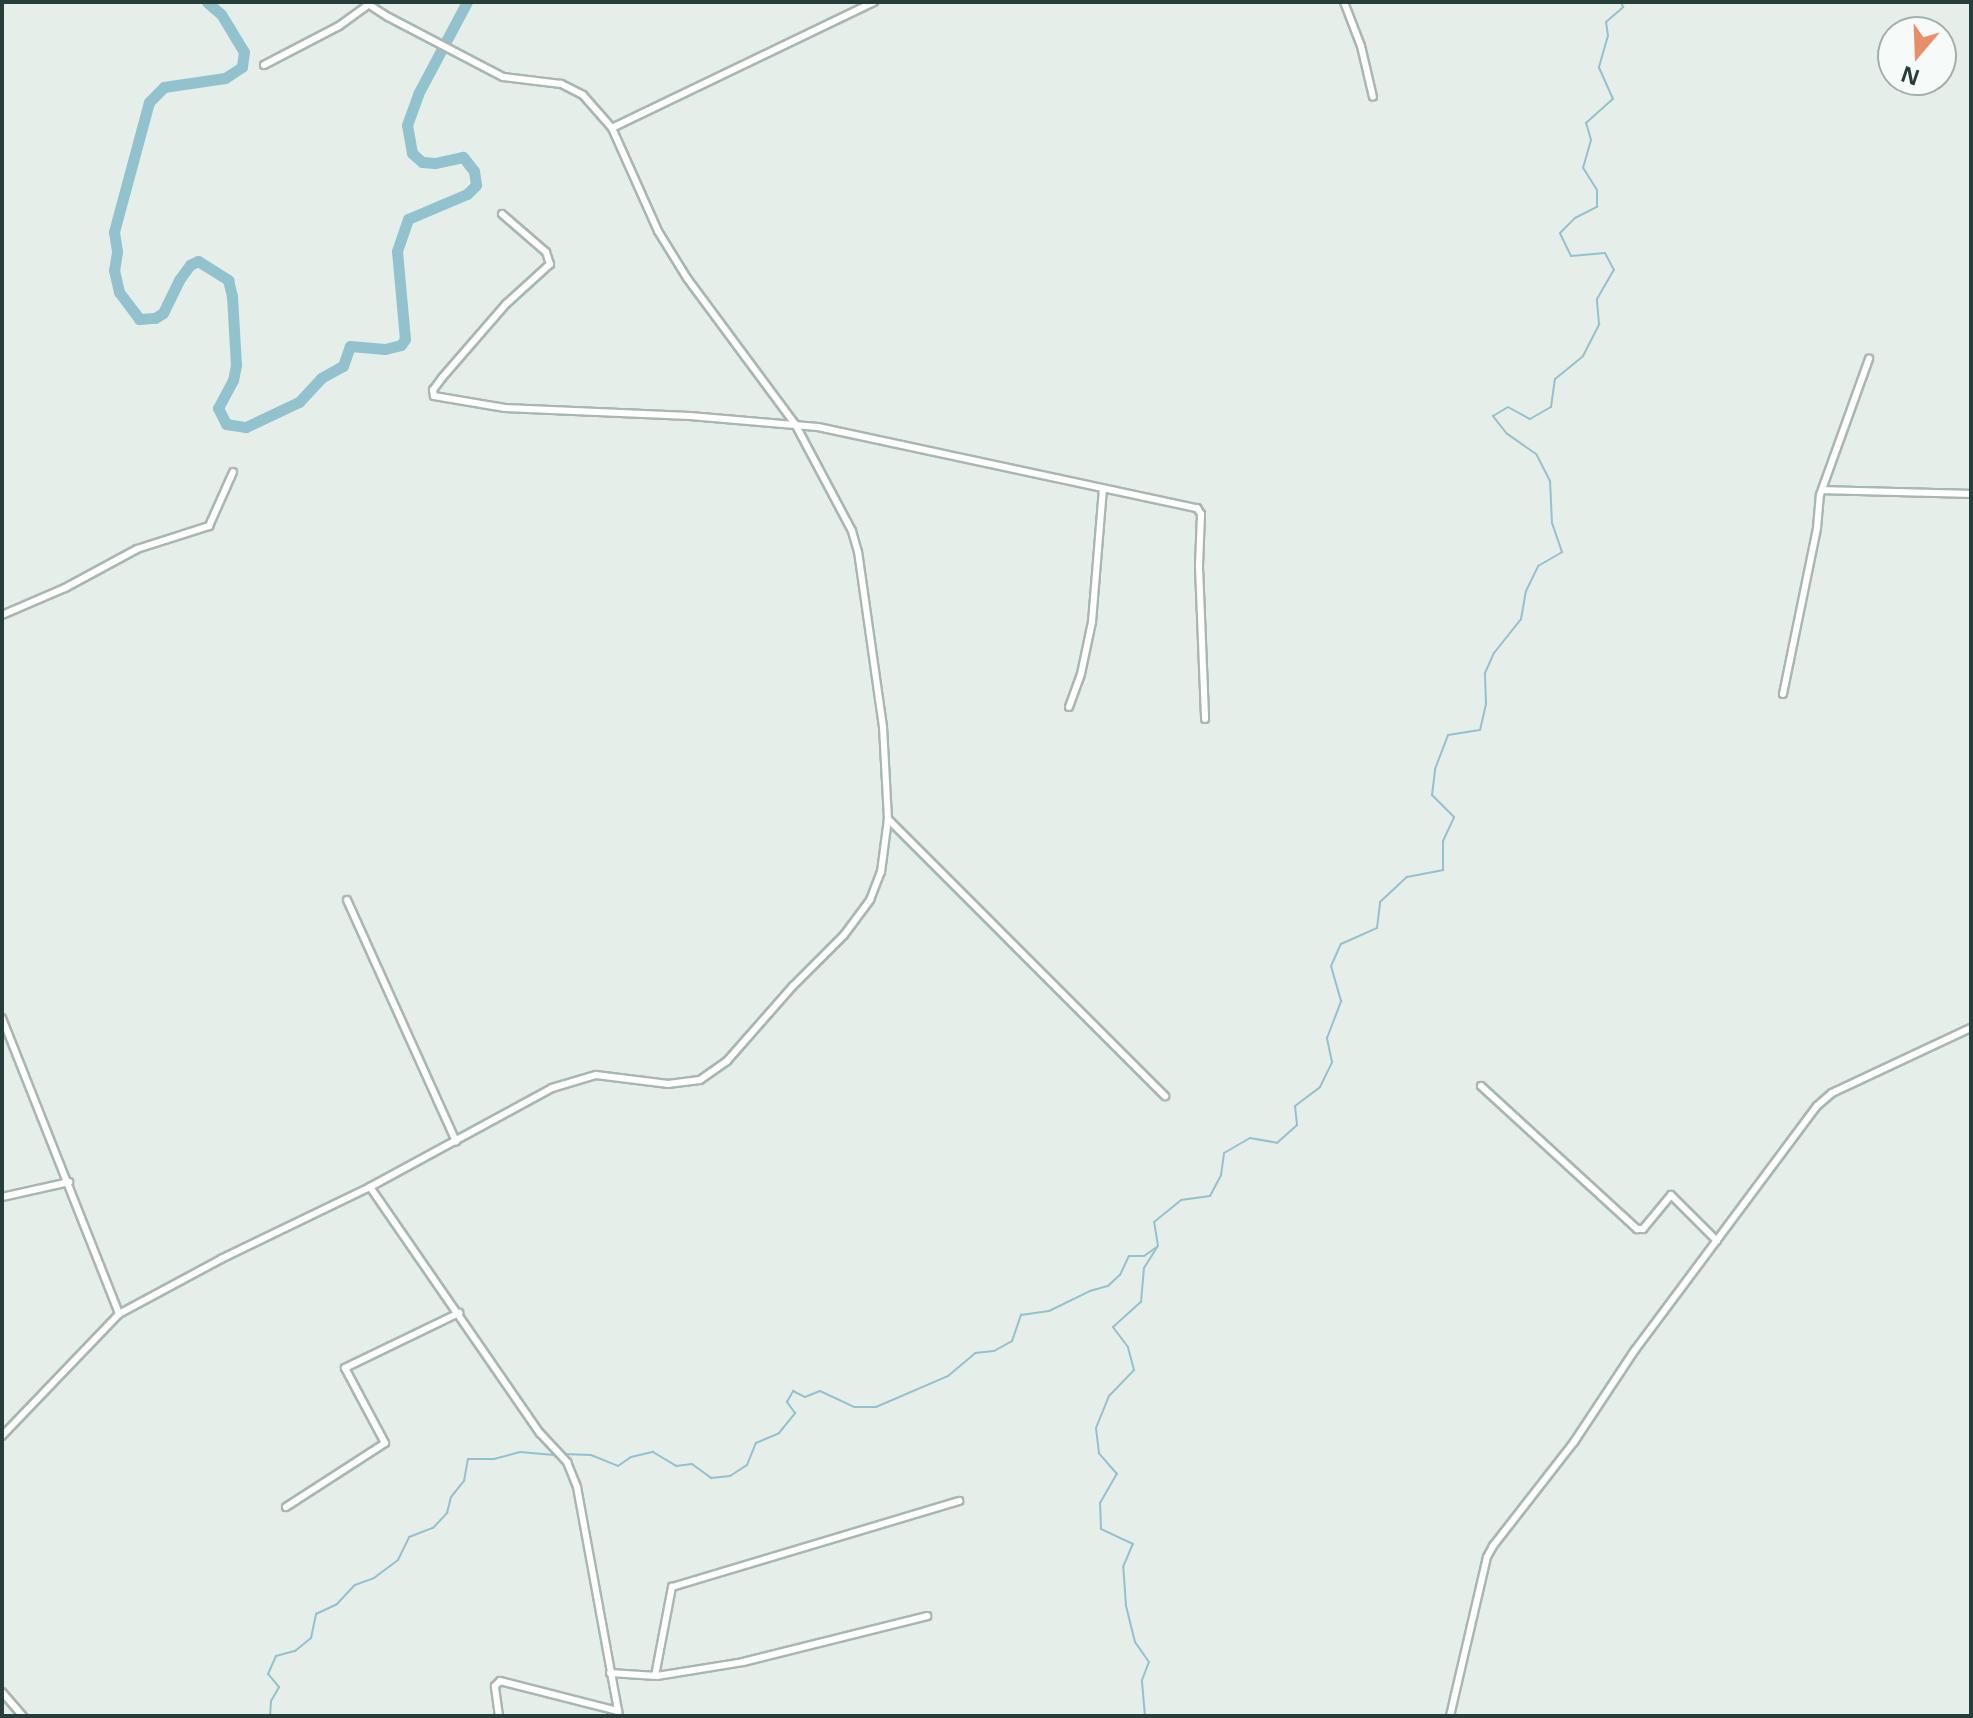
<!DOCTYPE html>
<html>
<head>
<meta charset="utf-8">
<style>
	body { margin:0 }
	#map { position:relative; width:1973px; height:1718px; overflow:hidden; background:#e6eeea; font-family:"Open Sans",sans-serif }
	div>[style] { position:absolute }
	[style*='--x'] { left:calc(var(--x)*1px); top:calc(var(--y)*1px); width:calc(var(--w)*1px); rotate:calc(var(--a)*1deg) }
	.stream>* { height:2px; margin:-1px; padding:0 1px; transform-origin:1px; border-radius:1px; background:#92c2ce }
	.river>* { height:11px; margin:-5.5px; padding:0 5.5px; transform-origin:5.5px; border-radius:5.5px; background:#92c2ce }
	.roads { filter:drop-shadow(2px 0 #a9b6b1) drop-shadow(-2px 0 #a9b6b1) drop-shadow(0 2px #a9b6b1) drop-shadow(0 -2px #a9b6b1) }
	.minor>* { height:6px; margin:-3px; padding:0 3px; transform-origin:3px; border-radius:3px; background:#fff }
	span { translate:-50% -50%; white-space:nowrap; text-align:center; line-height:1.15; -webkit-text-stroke:6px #f6faf8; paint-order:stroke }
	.frame { position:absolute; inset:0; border:4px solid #263e39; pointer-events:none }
	.north { position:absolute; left:1877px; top:16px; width:80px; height:80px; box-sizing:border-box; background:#f6faf8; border:2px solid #a3afac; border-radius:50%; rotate:199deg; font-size:22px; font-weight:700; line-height:32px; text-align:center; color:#263e39 }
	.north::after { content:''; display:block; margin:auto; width:28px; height:36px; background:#e88e69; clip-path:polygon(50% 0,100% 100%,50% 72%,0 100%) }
</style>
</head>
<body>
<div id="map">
	<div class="stream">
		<i style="--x:563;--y:1454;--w:28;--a:2"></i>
		<i style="--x:591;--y:1455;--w:29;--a:22"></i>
		<i style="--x:618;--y:1466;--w:16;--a:-35"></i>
		<i style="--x:631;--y:1457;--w:23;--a:-13"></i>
		<i style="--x:653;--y:1452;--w:27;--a:31"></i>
		<i style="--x:676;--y:1466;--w:16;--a:-7"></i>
		<i style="--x:692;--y:1464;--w:24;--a:36"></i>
		<i style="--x:711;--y:1478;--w:19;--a:-6"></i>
		<i style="--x:730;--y:1476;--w:20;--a:-33"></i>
		<i style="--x:747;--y:1465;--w:24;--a:-68"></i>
		<i style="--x:756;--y:1443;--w:25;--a:-23"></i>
		<i style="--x:779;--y:1433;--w:26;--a:-51"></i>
		<i style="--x:795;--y:1413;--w:14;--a:-126"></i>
		<i style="--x:787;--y:1402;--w:13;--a:-61"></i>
		<i style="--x:793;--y:1391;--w:13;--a:27"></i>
		<i style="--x:805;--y:1397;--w:16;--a:-22"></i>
		<i style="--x:820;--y:1391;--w:38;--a:25"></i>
		<i style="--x:855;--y:1407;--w:21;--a:0"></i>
		<i style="--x:876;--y:1407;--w:78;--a:-23.3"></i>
		<i style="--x:948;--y:1376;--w:35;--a:-40"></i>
		<i style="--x:975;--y:1353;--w:19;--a:-6"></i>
		<i style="--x:994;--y:1351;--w:21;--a:-29"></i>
		<i style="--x:1012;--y:1341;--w:28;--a:-71"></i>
		<i style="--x:1021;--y:1315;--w:28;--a:-8"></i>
		<i style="--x:1049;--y:1311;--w:46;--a:-26"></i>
		<i style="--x:1090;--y:1291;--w:19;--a:-16"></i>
		<i style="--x:1108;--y:1286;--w:16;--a:-43"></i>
		<i style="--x:1120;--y:1275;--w:21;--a:-65"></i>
		<i style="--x:1129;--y:1256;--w:15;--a:0"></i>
		<i style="--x:1144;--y:1256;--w:16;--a:-35"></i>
		<i style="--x:270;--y:1716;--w:15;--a:-86"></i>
		<i style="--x:271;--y:1701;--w:16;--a:-60"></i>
		<i style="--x:279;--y:1687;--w:17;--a:-130"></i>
		<i style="--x:268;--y:1674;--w:20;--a:-66"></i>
		<i style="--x:276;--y:1656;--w:20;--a:-15"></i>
		<i style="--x:295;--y:1651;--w:21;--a:-39"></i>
		<i style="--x:311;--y:1638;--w:25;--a:-78"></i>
		<i style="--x:316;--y:1614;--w:23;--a:-25"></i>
		<i style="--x:337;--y:1604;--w:26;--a:-47"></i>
		<i style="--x:355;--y:1585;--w:20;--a:-20"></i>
		<i style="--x:374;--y:1578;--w:30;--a:-37"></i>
		<i style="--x:398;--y:1560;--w:25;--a:-64"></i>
		<i style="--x:409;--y:1537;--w:26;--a:-21"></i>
		<i style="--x:433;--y:1528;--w:21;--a:-47"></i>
		<i style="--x:447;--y:1513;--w:16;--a:-76"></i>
		<i style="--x:451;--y:1497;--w:21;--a:-51"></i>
		<i style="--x:464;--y:1481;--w:22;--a:-80"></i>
		<i style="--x:468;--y:1459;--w:26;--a:0"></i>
		<i style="--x:494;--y:1459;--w:27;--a:-15"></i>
		<i style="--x:520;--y:1452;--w:37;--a:5"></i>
		<i style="--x:1145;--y:1716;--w:36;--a:-95"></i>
		<i style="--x:1142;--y:1680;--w:19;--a:-69"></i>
		<i style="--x:1149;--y:1662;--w:24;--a:-125"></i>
		<i style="--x:1135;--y:1642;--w:37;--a:-104"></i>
		<i style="--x:1126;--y:1606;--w:39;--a:-94"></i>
		<i style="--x:1123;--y:1567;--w:25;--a:-67"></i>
		<i style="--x:1133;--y:1544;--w:35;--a:-155"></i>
		<i style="--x:1101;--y:1529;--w:26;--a:-92"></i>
		<i style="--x:1100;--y:1503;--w:34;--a:-60"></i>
		<i style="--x:1117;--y:1474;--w:28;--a:-131"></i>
		<i style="--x:1099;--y:1453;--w:25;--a:-97"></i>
		<i style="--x:1096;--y:1428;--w:35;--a:-68"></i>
		<i style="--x:1109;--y:1396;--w:36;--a:-46"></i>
		<i style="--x:1134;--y:1370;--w:24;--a:-105"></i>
		<i style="--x:1128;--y:1347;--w:25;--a:-127"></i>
		<i style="--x:1113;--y:1327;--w:38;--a:-42"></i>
		<i style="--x:1141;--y:1302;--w:34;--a:-85"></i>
		<i style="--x:1144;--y:1268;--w:26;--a:-58"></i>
		<i style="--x:1158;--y:1246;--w:24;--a:-99"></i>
		<i style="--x:1154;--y:1222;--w:35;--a:-39"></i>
		<i style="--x:1181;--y:1200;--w:29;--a:-8"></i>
		<i style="--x:1210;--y:1196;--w:24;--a:-62"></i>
		<i style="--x:1221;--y:1175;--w:22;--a:-82"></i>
		<i style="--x:1224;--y:1153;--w:30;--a:-30"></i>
		<i style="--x:1250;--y:1138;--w:27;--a:10"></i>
		<i style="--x:1277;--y:1143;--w:27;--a:-42"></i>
		<i style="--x:1297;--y:1125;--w:19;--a:-96"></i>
		<i style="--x:1295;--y:1106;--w:31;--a:-37"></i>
		<i style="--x:1320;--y:1087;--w:28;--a:-64"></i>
		<i style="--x:1332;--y:1062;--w:25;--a:-102"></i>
		<i style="--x:1327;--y:1038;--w:40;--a:-69"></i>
		<i style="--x:1341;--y:1001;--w:36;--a:-106"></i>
		<i style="--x:1331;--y:966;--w:24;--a:-66"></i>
		<i style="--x:1341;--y:944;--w:39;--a:-24"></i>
		<i style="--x:1377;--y:928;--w:26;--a:-83"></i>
		<i style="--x:1380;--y:902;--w:37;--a:-43"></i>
		<i style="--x:1407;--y:877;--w:37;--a:-11"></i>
		<i style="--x:1443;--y:870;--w:29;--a:-90"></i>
		<i style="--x:1443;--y:841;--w:26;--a:-65"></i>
		<i style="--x:1454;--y:817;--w:31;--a:-135"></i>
		<i style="--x:1432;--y:795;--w:26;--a:-83"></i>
		<i style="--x:1435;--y:769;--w:36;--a:-69"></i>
		<i style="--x:1448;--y:735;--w:32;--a:-9"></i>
		<i style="--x:1480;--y:730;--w:27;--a:-77"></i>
		<i style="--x:1486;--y:704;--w:31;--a:-92"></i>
		<i style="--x:1485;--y:673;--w:22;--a:-66"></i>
		<i style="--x:1494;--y:653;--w:43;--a:-51.5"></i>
		<i style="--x:1521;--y:619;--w:28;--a:-80"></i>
		<i style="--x:1526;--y:591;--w:28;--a:-64"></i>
		<i style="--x:1538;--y:566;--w:28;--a:-30"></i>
		<i style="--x:1562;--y:552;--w:31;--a:-109"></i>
		<i style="--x:1552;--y:523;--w:42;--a:-92.7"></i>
		<i style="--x:1550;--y:481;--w:30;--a:-117"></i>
		<i style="--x:1536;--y:454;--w:35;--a:-145"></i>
		<i style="--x:1507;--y:434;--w:23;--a:-128"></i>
		<i style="--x:1493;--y:416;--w:17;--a:-31"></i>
		<i style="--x:1508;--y:407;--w:25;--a:29"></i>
		<i style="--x:1530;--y:419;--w:24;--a:-30"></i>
		<i style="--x:1551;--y:407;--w:28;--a:-82"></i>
		<i style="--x:1555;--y:379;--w:36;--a:-39"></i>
		<i style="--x:1583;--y:356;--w:36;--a:-63"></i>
		<i style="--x:1599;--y:324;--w:25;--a:-95"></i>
		<i style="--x:1597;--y:299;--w:34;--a:-60"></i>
		<i style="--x:1614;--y:270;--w:19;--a:-118"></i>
		<i style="--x:1605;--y:253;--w:34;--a:175"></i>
		<i style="--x:1571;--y:256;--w:25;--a:-116"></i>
		<i style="--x:1560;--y:233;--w:21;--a:-45"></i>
		<i style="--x:1575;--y:218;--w:25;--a:-27"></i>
		<i style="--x:1597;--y:207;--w:17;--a:-90"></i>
		<i style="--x:1597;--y:190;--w:26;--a:-122"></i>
		<i style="--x:1583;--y:168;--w:29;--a:-74"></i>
		<i style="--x:1591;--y:140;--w:18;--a:-106"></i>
		<i style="--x:1586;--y:123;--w:36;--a:-42"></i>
		<i style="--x:1613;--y:99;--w:35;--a:-114"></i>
		<i style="--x:1599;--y:67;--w:32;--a:-74"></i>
		<i style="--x:1608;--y:36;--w:14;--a:-98"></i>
		<i style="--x:1606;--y:22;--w:23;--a:-41"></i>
		<i style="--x:1623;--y:7;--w:5;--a:-112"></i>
	</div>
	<div class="river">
		<i style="--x:207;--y:2;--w:18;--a:41"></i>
		<i style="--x:221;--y:14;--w:44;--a:58.8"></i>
		<i style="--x:244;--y:52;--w:15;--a:98"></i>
		<i style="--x:242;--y:67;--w:20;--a:147"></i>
		<i style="--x:225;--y:78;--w:62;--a:171.6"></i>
		<i style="--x:164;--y:87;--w:21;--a:135"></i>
		<i style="--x:149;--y:102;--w:135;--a:105.1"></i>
		<i style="--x:114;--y:232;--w:20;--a:81"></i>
		<i style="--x:117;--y:252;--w:18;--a:99"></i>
		<i style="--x:114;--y:270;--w:23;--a:77"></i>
		<i style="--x:119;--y:292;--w:34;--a:53"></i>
		<i style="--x:139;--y:319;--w:16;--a:-4"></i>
		<i style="--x:155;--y:318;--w:9;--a:-32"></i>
		<i style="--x:163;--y:313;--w:37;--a:-64"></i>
		<i style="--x:179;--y:280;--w:19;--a:-54"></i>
		<i style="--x:190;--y:265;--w:9;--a:-27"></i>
		<i style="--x:198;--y:261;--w:36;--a:32"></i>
		<i style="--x:228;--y:280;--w:16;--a:76"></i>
		<i style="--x:232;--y:296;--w:69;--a:86.7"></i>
		<i style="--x:236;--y:365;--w:15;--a:101"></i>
		<i style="--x:233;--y:380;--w:32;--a:118"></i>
		<i style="--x:218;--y:408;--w:18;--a:63"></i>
		<i style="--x:226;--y:424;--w:20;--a:9"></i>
		<i style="--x:246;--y:427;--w:59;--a:-25.3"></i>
		<i style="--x:299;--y:402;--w:33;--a:-47"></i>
		<i style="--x:321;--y:378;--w:25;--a:-29"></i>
		<i style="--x:343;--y:366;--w:21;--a:-71"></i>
		<i style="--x:350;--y:346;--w:35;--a:5"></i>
		<i style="--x:385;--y:349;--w:16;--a:-14"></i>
		<i style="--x:401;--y:345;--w:7;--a:-56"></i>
		<i style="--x:405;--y:339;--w:88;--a:-95.2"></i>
		<i style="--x:397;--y:251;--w:34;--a:-71"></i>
		<i style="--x:408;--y:219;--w:64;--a:-23"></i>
		<i style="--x:467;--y:194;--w:13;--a:-45"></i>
		<i style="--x:476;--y:185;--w:14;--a:-98"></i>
		<i style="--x:474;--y:171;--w:18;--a:-128"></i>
		<i style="--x:463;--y:157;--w:29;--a:168"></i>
		<i style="--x:435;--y:163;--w:13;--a:-176"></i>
		<i style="--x:422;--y:162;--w:13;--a:-138"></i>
		<i style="--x:412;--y:153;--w:28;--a:-100"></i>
		<i style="--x:407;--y:125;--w:33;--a:-70"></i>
		<i style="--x:418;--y:94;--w:104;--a:-62"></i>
	</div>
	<div class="roads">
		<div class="minor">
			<i style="--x:1344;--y:2;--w:47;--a:68.9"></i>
			<i style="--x:1361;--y:46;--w:52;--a:76.8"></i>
			<i style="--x:264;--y:65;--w:85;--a:-27.5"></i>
			<i style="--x:339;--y:26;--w:36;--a:-36"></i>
			<i style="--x:612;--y:128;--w:291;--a:-25.7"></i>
			<i style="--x:502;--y:214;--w:58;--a:40.8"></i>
			<i style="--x:546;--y:252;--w:13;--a:72"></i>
			<i style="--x:550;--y:264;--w:59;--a:137.7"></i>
			<i style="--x:506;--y:304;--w:98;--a:130.9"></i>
			<i style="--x:442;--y:378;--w:15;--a:127"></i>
			<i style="--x:433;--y:390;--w:6;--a:81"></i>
			<i style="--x:434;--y:396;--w:72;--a:9.6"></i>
			<i style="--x:505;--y:408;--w:185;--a:2.5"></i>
			<i style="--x:690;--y:416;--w:128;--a:4.9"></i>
			<i style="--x:818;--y:427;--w:388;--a:12.1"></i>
			<i style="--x:1197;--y:508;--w:7;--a:56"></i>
			<i style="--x:1201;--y:514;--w:53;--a:92.2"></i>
			<i style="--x:1199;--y:567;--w:152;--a:87.7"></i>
			<i style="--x:1822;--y:490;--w:149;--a:1.5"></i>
			<i style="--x:2;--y:615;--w:69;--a:-23.2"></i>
			<i style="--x:65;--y:588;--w:82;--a:-28.4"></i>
			<i style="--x:137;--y:549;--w:76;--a:-17.7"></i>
			<i style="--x:209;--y:526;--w:59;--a:-66"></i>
			<i style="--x:1783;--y:694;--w:169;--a:-78.4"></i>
			<i style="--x:1817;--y:528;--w:33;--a:-85"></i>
			<i style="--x:1820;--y:495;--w:145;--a:-70.2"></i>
			<i style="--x:1069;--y:707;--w:35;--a:-70"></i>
			<i style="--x:1081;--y:674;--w:53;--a:-78.1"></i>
			<i style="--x:1092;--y:622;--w:134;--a:-85.3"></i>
			<i style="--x:888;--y:819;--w:392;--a:45"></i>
			<i style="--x:347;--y:900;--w:265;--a:65.7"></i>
			<i style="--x:2;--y:1018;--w:318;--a:68.4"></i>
			<i style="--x:1481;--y:1086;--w:212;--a:42.5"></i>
			<i style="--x:1637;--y:1229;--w:6;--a:0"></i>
			<i style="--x:1643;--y:1229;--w:44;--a:-50.5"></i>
			<i style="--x:1671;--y:1195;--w:65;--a:45"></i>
			<i style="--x:370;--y:1187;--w:299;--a:55.4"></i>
			<i style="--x:540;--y:1433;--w:40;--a:47"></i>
			<i style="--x:567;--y:1462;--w:27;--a:68"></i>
			<i style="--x:577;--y:1487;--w:233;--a:79.6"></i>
			<i style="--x:2;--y:1197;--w:69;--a:-12.6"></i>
			<i style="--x:2;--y:1436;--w:169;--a:-46.2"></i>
			<i style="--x:119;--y:1314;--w:116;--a:-28.3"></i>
			<i style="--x:221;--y:1259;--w:165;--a:-25.8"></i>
			<i style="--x:370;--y:1187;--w:207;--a:-28.5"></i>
			<i style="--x:552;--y:1088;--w:46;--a:-16.5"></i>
			<i style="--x:596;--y:1075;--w:73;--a:7.1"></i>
			<i style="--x:668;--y:1084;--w:32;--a:-7"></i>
			<i style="--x:700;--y:1080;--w:33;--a:-35"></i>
			<i style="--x:727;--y:1061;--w:100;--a:-48.7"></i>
			<i style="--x:793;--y:986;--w:72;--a:-45"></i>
			<i style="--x:844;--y:935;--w:44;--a:-53.4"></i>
			<i style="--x:870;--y:900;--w:30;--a:-69"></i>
			<i style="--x:881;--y:872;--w:53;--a:-82.5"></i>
			<i style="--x:888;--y:819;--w:92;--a:-93.1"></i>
			<i style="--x:883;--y:727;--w:177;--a:-98.1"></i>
			<i style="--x:858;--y:552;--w:22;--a:-106"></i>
			<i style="--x:852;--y:531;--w:121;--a:-118"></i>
			<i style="--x:795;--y:424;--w:182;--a:-126.5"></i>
			<i style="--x:687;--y:278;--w:55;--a:-121.7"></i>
			<i style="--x:658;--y:231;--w:113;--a:-114.1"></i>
			<i style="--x:612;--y:128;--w:44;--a:-131.3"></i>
			<i style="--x:583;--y:95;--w:25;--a:-153"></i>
			<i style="--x:561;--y:84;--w:58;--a:-173.1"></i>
			<i style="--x:503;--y:77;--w:130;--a:-152.4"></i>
			<i style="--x:388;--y:17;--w:27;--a:-147"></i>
			<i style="--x:286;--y:1507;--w:118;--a:-32.9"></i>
			<i style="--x:385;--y:1443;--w:85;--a:-118.1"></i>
			<i style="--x:345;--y:1368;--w:127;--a:-25.8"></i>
			<i style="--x:610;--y:1673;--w:47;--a:3.7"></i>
			<i style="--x:657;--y:1676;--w:87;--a:-9.2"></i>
			<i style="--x:743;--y:1662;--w:190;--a:-14"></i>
			<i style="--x:655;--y:1676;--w:91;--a:-79.2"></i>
			<i style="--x:672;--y:1587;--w:300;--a:-16.7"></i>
			<i style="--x:2;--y:1692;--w:32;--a:49"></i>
			<i style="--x:499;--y:1716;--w:30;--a:-98"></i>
			<i style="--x:495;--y:1686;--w:7;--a:-45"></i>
			<i style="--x:500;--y:1681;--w:122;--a:14.3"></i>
			<i style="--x:1450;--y:1716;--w:163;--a:-76.9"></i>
			<i style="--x:1487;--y:1557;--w:13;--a:-61"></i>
			<i style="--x:1493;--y:1546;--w:132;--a:-52.1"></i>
			<i style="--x:1574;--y:1442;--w:110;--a:-56.5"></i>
			<i style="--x:1635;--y:1350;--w:304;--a:-53.3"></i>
			<i style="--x:1817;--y:1106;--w:20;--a:-41"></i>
			<i style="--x:1832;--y:1093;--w:153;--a:-25.1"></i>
		</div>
	</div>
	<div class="frame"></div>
	<div class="north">N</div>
</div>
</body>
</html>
